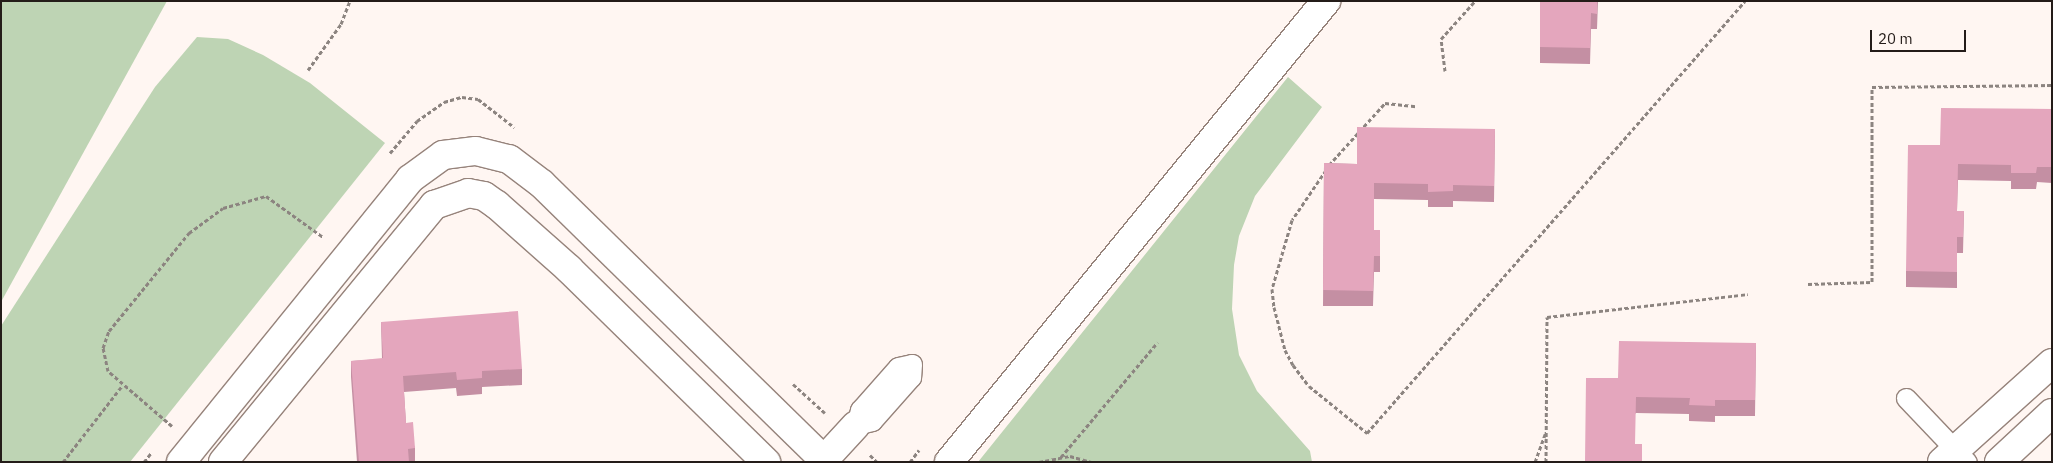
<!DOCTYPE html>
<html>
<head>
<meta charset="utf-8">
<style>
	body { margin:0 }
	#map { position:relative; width:2053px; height:463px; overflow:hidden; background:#fff6f2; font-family:"IBM Plex Sans",sans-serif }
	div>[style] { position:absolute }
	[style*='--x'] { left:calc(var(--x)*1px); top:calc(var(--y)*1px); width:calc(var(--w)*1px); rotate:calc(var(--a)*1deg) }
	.green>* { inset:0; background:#bed4b4 }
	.path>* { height:3px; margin-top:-1.5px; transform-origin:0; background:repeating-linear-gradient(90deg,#8c8480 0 4px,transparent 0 6.5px) }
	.roads { filter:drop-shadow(1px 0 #96837b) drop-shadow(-1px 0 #96837b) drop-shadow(0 1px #96837b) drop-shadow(0 -1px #96837b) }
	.service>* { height:19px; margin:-9.5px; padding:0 9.5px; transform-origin:9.5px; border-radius:9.5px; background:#fff }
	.minor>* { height:28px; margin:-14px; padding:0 14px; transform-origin:14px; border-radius:14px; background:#fff }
	.tertiary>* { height:28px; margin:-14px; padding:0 14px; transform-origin:14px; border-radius:14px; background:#fff }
	.wall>* { inset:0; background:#c48fa3 }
	.building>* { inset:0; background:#e4a6bd }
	span { translate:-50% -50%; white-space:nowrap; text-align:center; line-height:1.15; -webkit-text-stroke:4px #fff6f2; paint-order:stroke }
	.frame { position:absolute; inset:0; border:2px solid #241c19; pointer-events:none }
	.scale { position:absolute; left:1870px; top:30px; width:96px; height:22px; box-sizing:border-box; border:2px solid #241c19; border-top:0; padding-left:6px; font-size:15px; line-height:18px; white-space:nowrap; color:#241c19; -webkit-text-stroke:4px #fff6f2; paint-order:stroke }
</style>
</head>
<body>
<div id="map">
	<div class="green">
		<i style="clip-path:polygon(1px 1px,167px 1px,1px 302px)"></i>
		<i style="clip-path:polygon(197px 37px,228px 39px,263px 55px,310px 83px,385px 143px,130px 462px,1px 462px,1px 326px,155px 87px)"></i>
		<i style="clip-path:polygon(1288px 77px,1322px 107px,1255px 196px,1239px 236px,1234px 265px,1232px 309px,1239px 355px,1257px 391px,1310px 451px,1312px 462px,978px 462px)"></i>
	</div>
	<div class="path">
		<i style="--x:308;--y:70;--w:57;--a:-54.3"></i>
		<i style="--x:341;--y:24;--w:25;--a:-69"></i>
		<i style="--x:1445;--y:71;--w:32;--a:-97"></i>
		<i style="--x:1441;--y:39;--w:51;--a:-48.2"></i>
		<i style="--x:390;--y:153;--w:42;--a:-49.8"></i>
		<i style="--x:417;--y:121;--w:33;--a:-35"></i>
		<i style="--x:444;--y:102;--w:19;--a:-16"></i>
		<i style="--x:462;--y:97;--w:16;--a:7"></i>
		<i style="--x:478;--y:99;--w:46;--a:37.9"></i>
		<i style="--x:1329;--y:165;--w:84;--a:-47.9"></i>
		<i style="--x:1385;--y:103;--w:31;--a:6"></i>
		<i style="--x:1326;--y:170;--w:60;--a:124.2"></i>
		<i style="--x:1292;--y:220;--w:72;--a:106.2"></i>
		<i style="--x:1272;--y:289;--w:18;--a:84"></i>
		<i style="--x:1274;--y:307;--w:44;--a:75.7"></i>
		<i style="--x:1285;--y:350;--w:17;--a:62"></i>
		<i style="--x:1293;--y:365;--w:26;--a:53"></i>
		<i style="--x:1309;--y:386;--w:75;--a:39"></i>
		<i style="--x:1367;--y:433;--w:574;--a:-48.81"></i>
		<i style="--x:1808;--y:284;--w:64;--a:-1.8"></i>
		<i style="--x:1872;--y:282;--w:195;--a:-90"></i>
		<i style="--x:1872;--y:87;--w:180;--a:-0.6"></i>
		<i style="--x:793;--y:384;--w:43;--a:42.2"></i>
		<i style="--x:172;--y:426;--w:84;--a:-139.3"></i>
		<i style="--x:108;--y:371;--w:24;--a:-102"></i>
		<i style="--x:103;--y:348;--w:18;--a:-71"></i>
		<i style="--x:109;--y:331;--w:127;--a:-50.8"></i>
		<i style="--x:189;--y:233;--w:42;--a:-36.3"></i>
		<i style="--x:223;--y:208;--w:45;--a:-15.6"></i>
		<i style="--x:266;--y:196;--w:70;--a:35.7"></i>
		<i style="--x:870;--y:455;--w:10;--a:45"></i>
		<i style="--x:1061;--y:457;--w:150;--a:-49.9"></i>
		<i style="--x:63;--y:462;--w:96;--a:-52.2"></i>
		<i style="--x:144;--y:462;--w:11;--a:-52"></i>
		<i style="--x:910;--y:462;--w:15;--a:-53"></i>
		<i style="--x:1039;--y:462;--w:32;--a:-11"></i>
		<i style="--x:1070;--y:456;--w:22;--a:16"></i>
		<i style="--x:1535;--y:462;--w:30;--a:-70"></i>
		<i style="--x:1546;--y:462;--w:145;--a:-89.6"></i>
		<i style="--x:1547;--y:317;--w:202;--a:-6.5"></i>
	</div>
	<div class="roads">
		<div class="service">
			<i style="--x:912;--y:364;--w:13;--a:94"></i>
			<i style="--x:911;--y:377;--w:59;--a:131.6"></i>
			<i style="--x:872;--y:421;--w:16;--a:166"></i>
			<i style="--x:856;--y:425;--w:16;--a:-75"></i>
			<i style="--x:860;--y:410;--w:57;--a:-48.5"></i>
			<i style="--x:898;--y:367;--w:14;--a:-12"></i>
			<i style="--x:1906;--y:398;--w:88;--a:46.4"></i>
		</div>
		<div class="minor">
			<i style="--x:822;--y:462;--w:50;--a:-47.4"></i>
			<i style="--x:949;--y:462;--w:596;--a:-50.72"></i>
		</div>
		<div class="tertiary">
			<i style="--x:181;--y:462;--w:364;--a:-51"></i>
			<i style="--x:410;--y:179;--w:41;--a:-36"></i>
			<i style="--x:443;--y:155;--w:33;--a:-7"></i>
			<i style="--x:476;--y:151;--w:34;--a:14"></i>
			<i style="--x:509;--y:159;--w:41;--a:37.1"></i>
			<i style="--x:542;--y:184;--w:397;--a:44.4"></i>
			<i style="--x:223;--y:462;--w:333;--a:-50.6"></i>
			<i style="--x:434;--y:205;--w:36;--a:-19"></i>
			<i style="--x:468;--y:193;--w:16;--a:11"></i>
			<i style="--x:484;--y:196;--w:16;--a:35"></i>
			<i style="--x:497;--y:205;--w:96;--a:41.6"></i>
			<i style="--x:569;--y:269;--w:276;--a:44.4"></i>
			<i style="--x:1942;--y:462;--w:148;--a:-42"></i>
			<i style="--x:1999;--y:462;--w:72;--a:-42.8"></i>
		</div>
	</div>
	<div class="wall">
		<i style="clip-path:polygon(1540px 1px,1598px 1px,1597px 29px,1591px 29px,1590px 64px,1540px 63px)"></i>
		<i style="clip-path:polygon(2052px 109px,2052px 183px,2037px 182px,2036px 189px,2011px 189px,2011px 181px,1958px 180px,1957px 211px,1964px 211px,1963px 253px,1957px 253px,1957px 288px,1906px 287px,1906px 271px,1940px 145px)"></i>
		<i style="clip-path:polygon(1495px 129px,1494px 202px,1453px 201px,1453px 207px,1428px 207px,1428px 200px,1374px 199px,1374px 230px,1380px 246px,1380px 272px,1374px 272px,1373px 306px,1323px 306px,1324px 163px,1357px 164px)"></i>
		<i style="clip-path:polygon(381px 322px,522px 369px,522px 385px,482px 387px,482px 394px,457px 396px,456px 388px,404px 392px,406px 423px,415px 448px,415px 462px,357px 462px,351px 377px,351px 361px,382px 359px)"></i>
		<i style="clip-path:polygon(1756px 343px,1755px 416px,1715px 416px,1715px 422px,1689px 421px,1689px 414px,1636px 413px,1585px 462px,1618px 378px)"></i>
	</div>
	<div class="building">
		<i style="clip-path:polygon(1540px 1px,1597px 1px,1597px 14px,1591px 13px,1590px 48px,1540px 47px)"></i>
		<i style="clip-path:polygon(1941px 108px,2052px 109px,2052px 167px,2037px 167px,2036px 173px,2011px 173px,2011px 165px,1958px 164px,1957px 211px,1964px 211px,1963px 237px,1957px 237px,1957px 272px,1906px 271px,1908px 145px,1940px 145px)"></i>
		<i style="clip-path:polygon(1357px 127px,1495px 129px,1494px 186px,1453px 185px,1453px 191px,1428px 192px,1428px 184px,1374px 183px,1374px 230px,1380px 230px,1380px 256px,1374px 256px,1373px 291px,1323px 290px,1324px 163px,1357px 164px)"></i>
		<i style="clip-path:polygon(518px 311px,522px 369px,482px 371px,482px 378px,457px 380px,456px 372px,403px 376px,406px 423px,413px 422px,415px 448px,408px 449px,409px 462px,359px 462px,351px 361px,383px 358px,381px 322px)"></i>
		<i style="clip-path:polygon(1619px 341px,1756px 343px,1755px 400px,1715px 400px,1715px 406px,1689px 405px,1690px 398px,1636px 397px,1635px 444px,1642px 444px,1642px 462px,1585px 462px,1586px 378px,1618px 378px)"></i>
	</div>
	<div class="frame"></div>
	<div class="scale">20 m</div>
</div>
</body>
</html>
